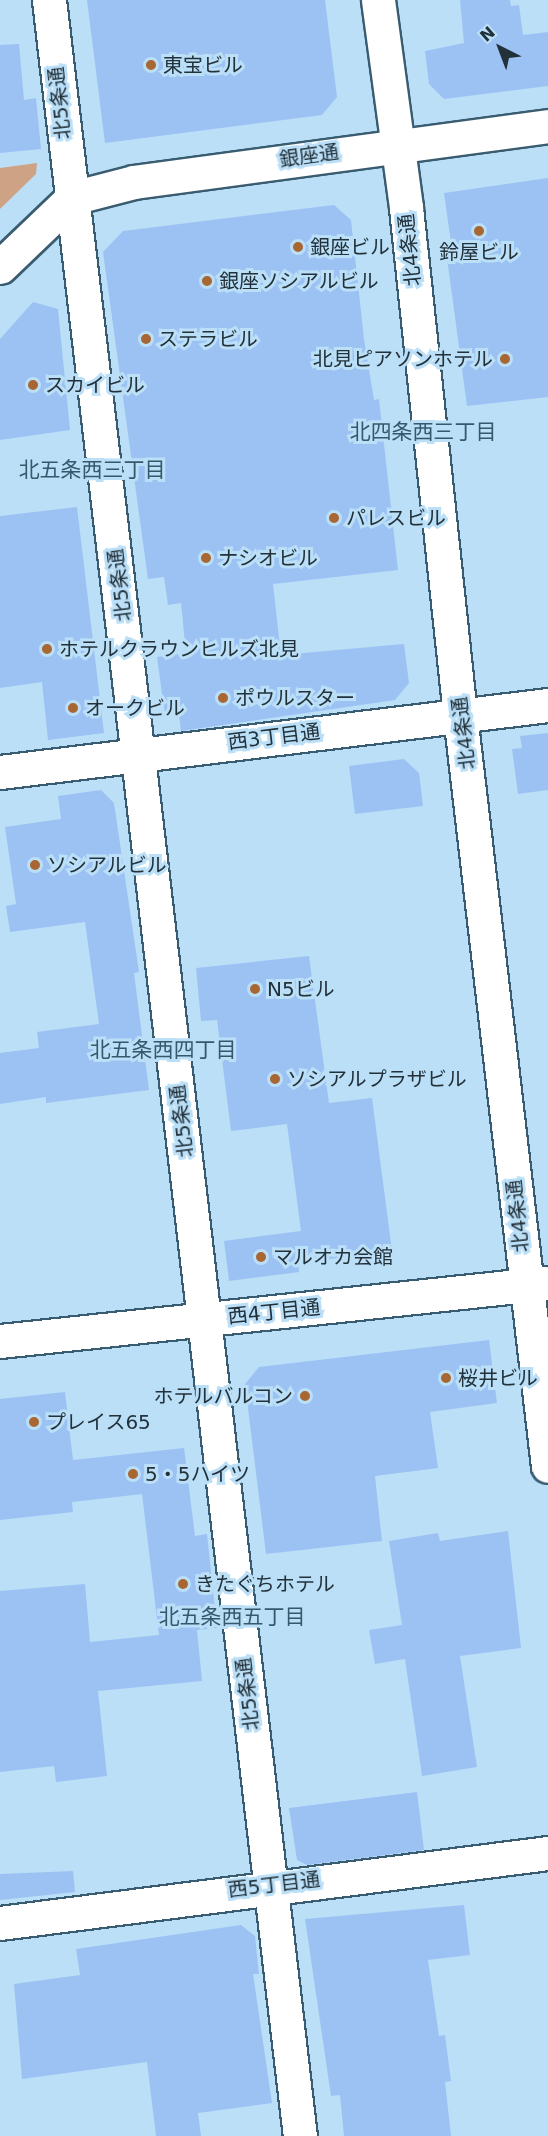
<!DOCTYPE html>
<html>
<head>
<meta charset="utf-8">
<style>
	body { margin:0 }
	#map { position:relative; width:548px; height:2136px; overflow:hidden; background:#badff7; font-family:"DejaVu Sans","Noto Sans JP",sans-serif }
	div>[style] { position:absolute }
	[style*='--x'] { left:calc(var(--x)*1px); top:calc(var(--y)*1px); width:calc(var(--w)*1px); rotate:calc(var(--a)*1deg) }
	.green>* { inset:0; background:#cea385 }
	.building>* { inset:0; background:#9cc2f4 }
	.roads { filter:drop-shadow(2px 0 #3a5c70) drop-shadow(-2px 0 #3a5c70) drop-shadow(0 2px #3a5c70) drop-shadow(0 -2px #3a5c70) }
	.minor>* { height:33px; margin:-16.5px; padding:0 16.5px; transform-origin:16.5px; border-radius:16.5px; background:#fff }
	.tertiary>* { height:33px; margin:-16.5px; padding:0 16.5px; transform-origin:16.5px; border-radius:16.5px; background:#fff }
	.dots>* { width:16px; height:16px; translate:-50% -50%; box-sizing:border-box; border:3px solid #badff7; border-radius:50% }
	span { translate:-50% -50%; white-space:nowrap; text-align:center; line-height:1.15; -webkit-text-stroke:6px #badff7; paint-order:stroke }
	.poi-label { font-size:20px; color:#22313a }
	.left { translate:0 -50%; text-align:left }
	.right { translate:-100% -50%; text-align:right }
	.street-label { font-size:20px; color:#22313a }
	.neighbourhood-label { font-size:21px; color:#36586c }
	.north { position:absolute; left:470px; top:18px; width:60px; height:60px; -webkit-text-stroke:4px #badff7; paint-order:stroke; rotate:318deg; font-size:16px; font-weight:700; line-height:24px; text-align:center; color:#22313a }
	.north::after { content:''; display:block; margin:auto; width:21px; height:27px; background:#22313a; clip-path:polygon(50% 0,100% 100%,50% 72%,0 100%) }
</style>
</head>
<body>
<div id="map">
	<div class="green">
		<i style="clip-path:polygon(37px 163px,36px 174px,0 209px,0 168px)"></i>
	</div>
	<div class="building">
		<i style="clip-path:polygon(87px 0,325px 0,337px 97px,322px 115px,105px 143px)"></i>
		<i style="clip-path:polygon(460px 0,510px 0,511px 6px,519px 5px,523px 35px,548px 32px,548px 86px,444px 99px,429px 84px,425px 51px,464px 43px)"></i>
		<i style="clip-path:polygon(19px 44px,24px 100px,36px 98px,41px 149px,0 153px,0 45px)"></i>
		<i style="clip-path:polygon(548px 178px,548px 397px,467px 406px,447px 258px,453px 257px,444px 193px)"></i>
		<i style="clip-path:polygon(334px 205px,351px 220px,364px 339px,374px 400px,379px 399px,398px 570px,273px 584px,281px 655px,404px 644px,409px 683px,395px 700px,181px 731px,179px 715px,165px 716px,157px 657px,186px 653px,181px 603px,168px 605px,164px 577px,148px 579px,103px 252px,123px 231px)"></i>
		<i style="clip-path:polygon(33px 302px,58px 309px,70px 430px,0 440px,0 339px)"></i>
		<i style="clip-path:polygon(77px 507px,104px 733px,48px 740px,42px 682px,0 688px,0 516px)"></i>
		<i style="clip-path:polygon(548px 733px,548px 790px,518px 794px,512px 749px,522px 748px,520px 736px)"></i>
		<i style="clip-path:polygon(404px 759px,419px 773px,423px 806px,355px 814px,349px 766px)"></i>
		<i style="clip-path:polygon(101px 790px,114px 803px,139px 972px,134px 973px,149px 1090px,46px 1103px,46px 1097px,0 1104px,0 1053px,39px 1048px,37px 1032px,99px 1024px,85px 922px,10px 932px,6px 906px,16px 904px,5px 827px,61px 819px,58px 796px)"></i>
		<i style="clip-path:polygon(309px 956px,329px 1103px,372px 1098px,392px 1251px,298px 1263px,299px 1272px,229px 1281px,224px 1241px,301px 1231px,287px 1124px,231px 1131px,217px 1020px,201px 1021px,196px 968px)"></i>
		<i style="clip-path:polygon(489px 1340px,497px 1403px,430px 1412px,438px 1468px,375px 1476px,382px 1541px,266px 1554px,245px 1384px,259px 1367px)"></i>
		<i style="clip-path:polygon(65px 1392px,73px 1460px,184px 1448px,195px 1536px,207px 1534px,217px 1628px,197px 1630px,202px 1681px,98px 1691px,107px 1776px,56px 1782px,54px 1766px,0 1772px,0 1591px,85px 1584px,90px 1642px,159px 1635px,142px 1494px,72px 1502px,73px 1512px,0 1520px,0 1399px)"></i>
		<i style="clip-path:polygon(508px 1531px,521px 1648px,460px 1656px,477px 1767px,422px 1776px,405px 1659px,375px 1664px,369px 1630px,402px 1625px,389px 1541px,438px 1533px,440px 1541px)"></i>
		<i style="clip-path:polygon(417px 1792px,424px 1850px,307px 1865px,297px 1860px,289px 1808px)"></i>
		<i style="clip-path:polygon(73px 1871px,75px 1892px,0 1900px,0 1874px)"></i>
		<i style="clip-path:polygon(464px 1905px,470px 1955px,428px 1960px,439px 2036px,445px 2035px,451px 2081px,445px 2082px,451px 2136px,344px 2136px,340px 2095px,331px 2096px,305px 1919px)"></i>
		<i style="clip-path:polygon(241px 1925px,255px 1936px,259px 1974px,253px 1974px,272px 2103px,198px 2113px,201px 2136px,156px 2136px,147px 2062px,22px 2079px,14px 1984px,80px 1975px,76px 1949px)"></i>
	</div>
	<div class="roads">
		<div class="minor">
			<i style="--x:49;--y:0;--w:2151;--a:83.3"></i>
			<i style="--x:0;--y:772;--w:552;--a:-6.97"></i>
			<i style="--x:0;--y:1923;--w:552;--a:-7.28"></i>
		</div>
		<div class="tertiary">
			<i style="--x:378;--y:0;--w:210;--a:82.3"></i>
			<i style="--x:406;--y:208;--w:510;--a:83.92"></i>
			<i style="--x:460;--y:715;--w:756;--a:83.32"></i>
			<i style="--x:0;--y:267;--w:100;--a:-43.8"></i>
			<i style="--x:72;--y:198;--w:64;--a:-14.5"></i>
			<i style="--x:134;--y:182;--w:418;--a:-7.7"></i>
			<i style="--x:0;--y:1341;--w:549;--a:-6.06"></i>
		</div>
	</div>
	<div class="dots">
		<i style="left:151px;top:65px;background:#a86632"></i>
		<i style="left:479px;top:231px;background:#a86632"></i>
		<i style="left:298px;top:247px;background:#a86632"></i>
		<i style="left:207px;top:281px;background:#a86632"></i>
		<i style="left:146px;top:339px;background:#a86632"></i>
		<i style="left:505px;top:359px;background:#a86632"></i>
		<i style="left:33px;top:385px;background:#a86632"></i>
		<i style="left:334px;top:518px;background:#a86632"></i>
		<i style="left:206px;top:558px;background:#a86632"></i>
		<i style="left:47px;top:649px;background:#a86632"></i>
		<i style="left:223px;top:698px;background:#a86632"></i>
		<i style="left:73px;top:708px;background:#a86632"></i>
		<i style="left:35px;top:865px;background:#a86632"></i>
		<i style="left:255px;top:989px;background:#a86632"></i>
		<i style="left:275px;top:1079px;background:#a86632"></i>
		<i style="left:261px;top:1257px;background:#a86632"></i>
		<i style="left:446px;top:1378px;background:#a86632"></i>
		<i style="left:305px;top:1396px;background:#a86632"></i>
		<i style="left:34px;top:1422px;background:#a86632"></i>
		<i style="left:133px;top:1474px;background:#a86632"></i>
		<i style="left:183px;top:1584px;background:#a86632"></i>
	</div>
	<div class="poi-label">
		<span class="left" style="left:163px;top:65px">東宝ビル</span>
		<span class="left" style="left:310px;top:247px">銀座ビル</span>
		<span style="left:479px;top:252px">鈴屋ビル</span>
		<span class="left" style="left:219px;top:281px">銀座ソシアルビル</span>
		<span class="left" style="left:158px;top:339px">ステラビル</span>
		<span class="right" style="left:493px;top:359px">北見ピアソンホテル</span>
		<span class="left" style="left:45px;top:385px">スカイビル</span>
		<span class="left" style="left:346px;top:518px">パレスビル</span>
		<span class="left" style="left:218px;top:558px">ナシオビル</span>
		<span class="left" style="left:59px;top:649px">ホテルクラウンヒルズ北見</span>
		<span class="left" style="left:235px;top:698px">ポウルスター</span>
		<span class="left" style="left:85px;top:708px">オークビル</span>
		<span class="left" style="left:47px;top:865px">ソシアルビル</span>
		<span class="left" style="left:267px;top:989px">N5ビル</span>
		<span class="left" style="left:287px;top:1079px">ソシアルプラザビル</span>
		<span class="left" style="left:273px;top:1257px">マルオカ会館</span>
		<span class="left" style="left:458px;top:1378px">桜井ビル</span>
		<span class="right" style="left:293px;top:1396px">ホテルバルコン</span>
		<span class="left" style="left:46px;top:1422px">プレイス65</span>
		<span class="left" style="left:145px;top:1474px">5・5ハイツ</span>
		<span class="left" style="left:195px;top:1584px">きたぐちホテル</span>
	</div>
	<div class="street-label">
		<span style="left:60px;top:103px;rotate:-96deg">北5条通</span>
		<span style="left:309px;top:156px;rotate:-8deg">銀座通</span>
		<span style="left:410px;top:250px;rotate:-96deg">北4条通</span>
		<span style="left:120px;top:585px;rotate:-97deg">北5条通</span>
		<span style="left:464px;top:733px;rotate:-97deg">北4条通</span>
		<span style="left:274px;top:737px;rotate:-7deg">西3丁目通</span>
		<span style="left:182px;top:1121px;rotate:-97deg">北5条通</span>
		<span style="left:518px;top:1216px;rotate:-96deg">北4条通</span>
		<span style="left:274px;top:1312px;rotate:-6deg">西4丁目通</span>
		<span style="left:248px;top:1694px;rotate:-97deg">北5条通</span>
		<span style="left:274px;top:1885px;rotate:-7deg">西5丁目通</span>
	</div>
	<div class="neighbourhood-label">
		<span style="left:423px;top:432px">北四条西三丁目</span>
		<span style="left:92px;top:470px">北五条西三丁目</span>
		<span style="left:163px;top:1050px">北五条西四丁目</span>
		<span style="left:232px;top:1617px">北五条西五丁目</span>
	</div>
	<div class="north">N</div>
</div>
</body>
</html>
